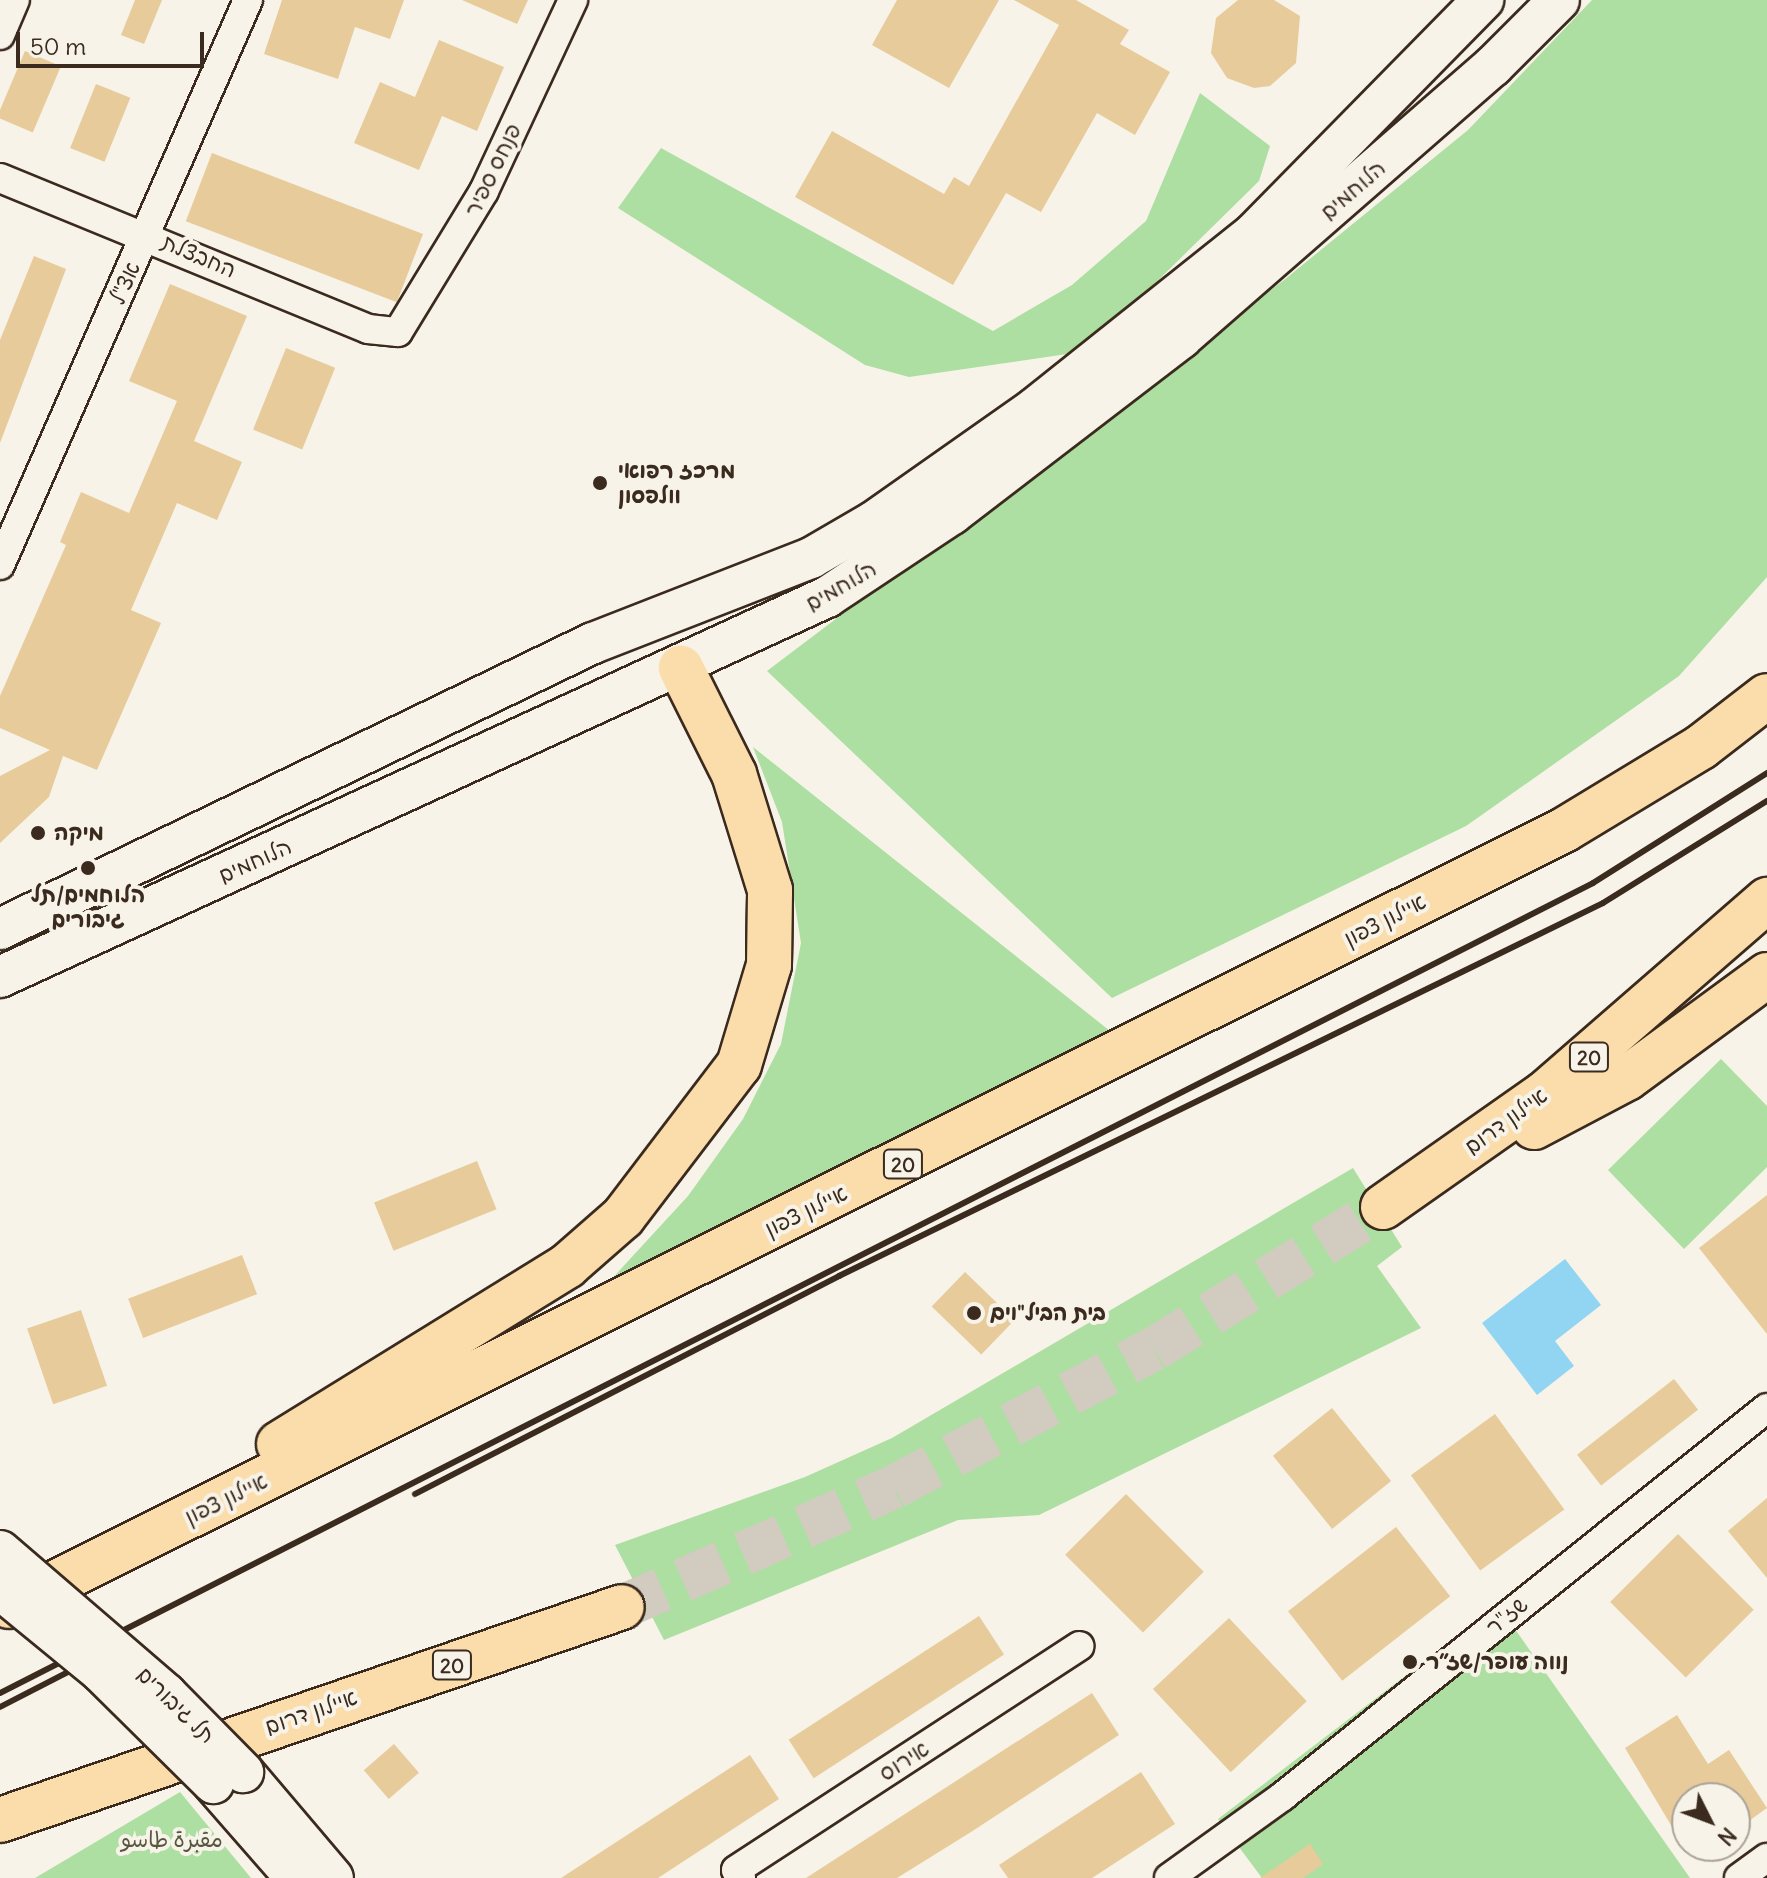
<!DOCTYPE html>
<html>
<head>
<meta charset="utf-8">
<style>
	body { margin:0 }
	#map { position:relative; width:1767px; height:1878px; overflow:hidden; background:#f7f3e8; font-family:Delius,"Playpen Sans Arabic","Playpen Sans Hebrew",sans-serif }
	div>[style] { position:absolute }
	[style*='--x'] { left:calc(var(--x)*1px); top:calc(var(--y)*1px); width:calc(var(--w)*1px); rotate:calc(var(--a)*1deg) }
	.green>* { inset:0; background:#acdfa1 }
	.water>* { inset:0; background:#91d5f3 }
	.building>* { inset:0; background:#e7cb9b; transform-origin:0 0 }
	.highway-tunnel>* { height:44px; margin-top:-22px; transform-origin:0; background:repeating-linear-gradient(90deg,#d1cbc0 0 44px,transparent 0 66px) }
	.roads { filter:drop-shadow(2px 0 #3b2a1e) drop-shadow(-2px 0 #3b2a1e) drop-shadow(0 2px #3b2a1e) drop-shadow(0 -2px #3b2a1e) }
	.street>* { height:28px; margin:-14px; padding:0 14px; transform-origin:14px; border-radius:14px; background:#f7f3e8 }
	.secondary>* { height:40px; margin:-20px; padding:0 20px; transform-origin:20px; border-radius:20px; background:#f7f3e8 }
	.highway>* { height:44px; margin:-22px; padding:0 22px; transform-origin:22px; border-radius:22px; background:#faddab }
	.rail>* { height:6px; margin:-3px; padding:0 3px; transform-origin:3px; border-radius:3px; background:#3b2a1e }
	.bridges { filter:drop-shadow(2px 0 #3b2a1e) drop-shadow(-2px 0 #3b2a1e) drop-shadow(0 2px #3b2a1e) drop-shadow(0 -2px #3b2a1e) }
	.secondary-bridge>* { height:40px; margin:-20px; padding:0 20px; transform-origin:20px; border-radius:20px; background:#f7f3e8 }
	.dots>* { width:22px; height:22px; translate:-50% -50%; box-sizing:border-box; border:4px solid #f7f3e8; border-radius:50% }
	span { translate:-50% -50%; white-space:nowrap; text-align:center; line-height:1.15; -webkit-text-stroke:8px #f7f3e8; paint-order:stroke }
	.shield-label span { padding:2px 6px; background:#f7f3e8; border:2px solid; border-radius:6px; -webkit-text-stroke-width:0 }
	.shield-label { font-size:20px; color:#3b2a1e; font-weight:700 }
	.street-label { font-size:22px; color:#3b2a1e }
	.poi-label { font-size:22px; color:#3b2a1e; font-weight:700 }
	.left { translate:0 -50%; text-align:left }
	.park-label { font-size:22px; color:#57573f }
	.north { position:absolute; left:1671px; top:1782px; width:80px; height:80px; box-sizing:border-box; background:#f7f3e8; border:2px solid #aca397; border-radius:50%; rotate:132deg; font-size:22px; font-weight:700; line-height:32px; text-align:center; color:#3b2a1e }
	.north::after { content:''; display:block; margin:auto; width:28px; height:36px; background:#3b2a1e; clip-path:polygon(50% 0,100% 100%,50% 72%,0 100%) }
	.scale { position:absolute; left:16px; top:32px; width:188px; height:36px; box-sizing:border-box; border:4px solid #3b2a1e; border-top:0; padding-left:10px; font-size:24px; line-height:28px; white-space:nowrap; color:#3b2a1e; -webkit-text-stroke:6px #f7f3e8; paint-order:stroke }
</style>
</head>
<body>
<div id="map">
	<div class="green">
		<i style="clip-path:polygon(1592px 0,1767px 0,1767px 577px,1679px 676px,1466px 826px,1112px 998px,767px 671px,1284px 280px,1468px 130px)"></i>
		<i style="clip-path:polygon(1200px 93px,1270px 146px,1259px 181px,1135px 303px,1067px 354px,909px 377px,865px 365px,618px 208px,661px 148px,993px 331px,1072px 285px,1146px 221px)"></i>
		<i style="clip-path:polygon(753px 747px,1110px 1031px,607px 1284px,688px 1196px,743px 1119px,781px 1044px,801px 943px,782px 822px)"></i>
		<i style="clip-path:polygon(1721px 1059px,1767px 1106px,1767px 1167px,1684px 1249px,1608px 1170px)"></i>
		<i style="clip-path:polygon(1353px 1168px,1402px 1247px,1377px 1266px,1421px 1328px,1039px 1515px,958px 1520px,664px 1640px,615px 1545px,805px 1477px,892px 1438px)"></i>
		<i style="clip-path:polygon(1498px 1605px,1690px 1878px,1262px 1878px,1218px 1819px)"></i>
		<i style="clip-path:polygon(180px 1792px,251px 1878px,35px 1878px)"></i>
	</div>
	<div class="water">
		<i style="clip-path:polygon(1565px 1259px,1601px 1305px,1555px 1341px,1574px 1366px,1537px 1395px,1482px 1323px)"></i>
	</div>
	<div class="building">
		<i style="clip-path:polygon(135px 0,162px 0,144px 44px,121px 35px)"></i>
		<i style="clip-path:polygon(282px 0,404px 0,390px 39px,355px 27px,338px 79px,264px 54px)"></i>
		<i style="clip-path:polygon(462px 0,528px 0,517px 24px)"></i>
		<i style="clip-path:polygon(897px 0,999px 0,949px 88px,872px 45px)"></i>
		<i style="clip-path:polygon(1014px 0,1076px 0,1129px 30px,1120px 44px,1170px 72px,1135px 135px,1097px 113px,1041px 212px,1006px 193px,953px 285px,795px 197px,832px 131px,944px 194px,954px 177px,969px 186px,1059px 25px)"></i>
		<i style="clip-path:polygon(1238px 0,1274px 0,1300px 16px,1296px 63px,1270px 86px,1254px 88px,1227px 78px,1211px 53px,1216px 18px)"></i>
		<i style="clip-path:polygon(439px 40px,504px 67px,477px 131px,442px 116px,419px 170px,354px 143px,380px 82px,415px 97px)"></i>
		<i style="left:25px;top:51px;width:39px;height:72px;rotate:23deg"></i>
		<i style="left:96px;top:84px;width:37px;height:69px;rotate:22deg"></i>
		<i style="left:212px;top:153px;width:226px;height:73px;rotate:21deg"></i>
		<i style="clip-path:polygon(34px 256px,66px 269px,0 443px,0 340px)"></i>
		<i style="clip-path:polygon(170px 284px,247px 316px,194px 441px,242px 462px,217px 520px,177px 503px,131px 610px,161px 623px,97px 770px,63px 756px,49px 797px,0 843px,0 776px,50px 750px,0 728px,0 696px,66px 545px,60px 542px,81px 492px,129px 513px,177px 401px,129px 381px)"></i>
		<i style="left:286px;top:348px;width:53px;height:88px;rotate:22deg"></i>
		<i style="left:477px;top:1161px;width:52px;height:111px;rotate:68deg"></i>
		<i style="clip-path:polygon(1767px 1195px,1767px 1334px,1699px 1248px)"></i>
		<i style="left:242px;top:1255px;width:42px;height:122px;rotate:69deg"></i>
		<i style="left:965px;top:1272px;width:69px;height:48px;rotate:44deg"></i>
		<i style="left:81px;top:1310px;width:80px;height:57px;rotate:71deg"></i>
		<i style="left:1674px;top:1379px;width:39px;height:123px;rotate:52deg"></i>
		<i style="left:1332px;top:1408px;width:94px;height:76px;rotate:51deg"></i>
		<i style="left:1495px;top:1414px;width:118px;height:104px;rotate:54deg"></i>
		<i style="left:1126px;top:1494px;width:110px;height:86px;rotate:45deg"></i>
		<i style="clip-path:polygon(1767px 1498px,1767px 1578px,1728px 1531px)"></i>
		<i style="left:1396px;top:1527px;width:88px;height:137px;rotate:52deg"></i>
		<i style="left:1678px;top:1534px;width:107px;height:96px;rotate:45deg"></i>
		<i style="left:979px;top:1616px;width:46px;height:227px;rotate:57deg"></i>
		<i style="left:1229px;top:1618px;width:114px;height:104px;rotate:47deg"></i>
		<i style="clip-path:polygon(1092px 1693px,1119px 1735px,971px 1832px,897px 1878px,806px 1878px)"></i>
		<i style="clip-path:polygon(1677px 1715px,1708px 1764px,1729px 1750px,1767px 1808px,1735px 1831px,1735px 1798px,1687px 1798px,1687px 1852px,1625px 1748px)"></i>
		<i style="left:394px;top:1744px;width:38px;height:40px;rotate:49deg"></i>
		<i style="clip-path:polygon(750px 1755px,779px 1799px,658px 1878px,561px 1878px)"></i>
		<i style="clip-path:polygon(1141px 1772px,1175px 1824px,1092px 1878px,1008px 1878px,999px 1865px)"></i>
		<i style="clip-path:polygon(1310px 1844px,1323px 1864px,1303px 1878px,1260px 1878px)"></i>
	</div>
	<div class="highway-tunnel">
		<i style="--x:622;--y:1607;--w:297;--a:-23.8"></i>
		<i style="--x:894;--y:1487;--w:294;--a:-28"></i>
		<i style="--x:1154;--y:1349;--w:269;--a:-31.8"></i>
	</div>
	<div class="roads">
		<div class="street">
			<i style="--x:0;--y:35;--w:38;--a:-67"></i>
			<i style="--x:0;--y:178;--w:398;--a:22.3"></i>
			<i style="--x:368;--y:329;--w:30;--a:6"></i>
			<i style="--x:398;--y:332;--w:165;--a:-58.6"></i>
			<i style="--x:484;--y:191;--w:211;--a:-65"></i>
			<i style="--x:0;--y:565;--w:617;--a:-66.3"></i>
			<i style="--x:741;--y:1878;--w:9;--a:-122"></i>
			<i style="--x:736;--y:1870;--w:410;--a:-33.1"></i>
			<i style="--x:1169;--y:1878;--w:140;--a:-35.7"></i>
			<i style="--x:1283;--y:1796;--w:620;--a:-38.72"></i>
			<i style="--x:1739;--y:1878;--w:34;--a:-36"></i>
		</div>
		<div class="secondary">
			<i style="--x:0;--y:929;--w:658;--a:-25.75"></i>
			<i style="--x:593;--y:643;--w:234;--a:-21.3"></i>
			<i style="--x:811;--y:558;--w:72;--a:-30.1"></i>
			<i style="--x:873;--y:522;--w:198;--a:-35.1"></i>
			<i style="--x:1035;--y:408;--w:280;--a:-38.6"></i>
			<i style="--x:1254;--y:233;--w:327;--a:-45.5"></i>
			<i style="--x:0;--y:977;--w:910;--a:-24.68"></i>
			<i style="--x:827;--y:597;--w:150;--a:-33.6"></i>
			<i style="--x:952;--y:514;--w:289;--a:-37.5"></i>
			<i style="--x:1181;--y:338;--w:414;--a:-41.1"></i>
			<i style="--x:1493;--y:66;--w:93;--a:-45"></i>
			<i style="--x:243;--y:1772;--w:139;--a:49.7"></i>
			<i style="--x:213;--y:1783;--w:126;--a:48.9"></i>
		</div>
		<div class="highway">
			<i style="--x:1534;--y:1127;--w:105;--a:-27.8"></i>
			<i style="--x:1627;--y:1078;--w:174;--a:-36.3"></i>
			<i style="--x:1383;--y:1207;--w:197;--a:-35.1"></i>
			<i style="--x:1544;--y:1094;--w:296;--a:-41"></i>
			<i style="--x:279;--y:1444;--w:339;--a:-31.7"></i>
			<i style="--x:567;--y:1266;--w:74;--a:-41.2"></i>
			<i style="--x:623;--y:1217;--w:191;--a:-52.7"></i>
			<i style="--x:739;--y:1065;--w:104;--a:-73.3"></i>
			<i style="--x:769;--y:965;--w:75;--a:-89.2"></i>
			<i style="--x:770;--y:890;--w:121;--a:-107.2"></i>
			<i style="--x:734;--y:774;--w:119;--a:-116.6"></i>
			<i style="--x:9;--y:1606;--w:1738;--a:-26.52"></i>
			<i style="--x:1564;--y:830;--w:160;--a:-31.2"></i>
			<i style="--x:1701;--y:747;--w:83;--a:-37.7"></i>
			<i style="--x:0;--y:1820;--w:657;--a:-18.9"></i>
		</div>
	</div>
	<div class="rail">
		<i style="--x:415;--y:1494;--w:477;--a:-27.2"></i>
		<i style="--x:839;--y:1276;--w:850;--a:-26.02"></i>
		<i style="--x:1603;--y:903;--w:193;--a:-31.9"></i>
		<i style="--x:0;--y:1693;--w:1787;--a:-26.95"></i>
		<i style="--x:1593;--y:883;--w:206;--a:-32.3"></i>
		<i style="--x:0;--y:1707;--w:83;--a:-27.2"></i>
	</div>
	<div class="bridges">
		<div class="secondary-bridge">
			<i style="--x:0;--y:1551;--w:219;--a:40.7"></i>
			<i style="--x:166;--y:1694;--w:110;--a:45.4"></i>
			<i style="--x:0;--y:1589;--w:131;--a:39.4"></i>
			<i style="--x:101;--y:1672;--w:158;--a:44.7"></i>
		</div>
	</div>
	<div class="dots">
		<i style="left:600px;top:483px;background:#3b2a1e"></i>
		<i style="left:38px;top:833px;background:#3b2a1e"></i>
		<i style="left:88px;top:868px;background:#3b2a1e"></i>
		<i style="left:974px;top:1313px;background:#3b2a1e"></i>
		<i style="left:1410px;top:1662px;background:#3b2a1e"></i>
	</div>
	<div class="shield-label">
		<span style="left:1589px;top:1057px">20</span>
		<span style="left:903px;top:1164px">20</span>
		<span style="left:452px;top:1665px">20</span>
	</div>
	<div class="street-label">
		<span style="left:493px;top:170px;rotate:-64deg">פנחס ספיר</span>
		<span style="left:1353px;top:190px;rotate:-41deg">הלוחמים</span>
		<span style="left:199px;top:256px;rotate:23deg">החבצלת</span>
		<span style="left:125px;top:283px;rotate:-66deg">אצ"ל</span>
		<span style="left:841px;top:586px;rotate:-30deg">הלוחמים</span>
		<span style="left:255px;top:861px;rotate:-24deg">הלוחמים</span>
		<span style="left:1385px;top:920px;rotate:-27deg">איילון צפון</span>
		<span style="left:1506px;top:1121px;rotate:-36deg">איילון דרום</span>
		<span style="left:806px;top:1211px;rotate:-26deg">איילון צפון</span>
		<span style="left:226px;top:1499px;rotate:-26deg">איילון צפון</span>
		<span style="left:1507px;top:1616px;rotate:-39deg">שז"ר</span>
		<span style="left:176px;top:1705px;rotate:44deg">תל גיבורים</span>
		<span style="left:311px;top:1712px;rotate:-19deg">איילון דרום</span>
		<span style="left:904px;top:1761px;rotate:-33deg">אירוס</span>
	</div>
	<div class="poi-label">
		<span class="left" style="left:618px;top:483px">מרכז רפואי<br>וולפסון</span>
		<span class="left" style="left:54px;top:833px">מיקה</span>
		<span style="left:88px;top:907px">הלוחמים/תל<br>גיבורים</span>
		<span class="left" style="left:990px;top:1313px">בית הביל"וים</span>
		<span class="left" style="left:1426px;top:1662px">נווה עופר/שז״ר</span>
	</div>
	<div class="park-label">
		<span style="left:172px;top:1840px">مقبرة طاسو</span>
	</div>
	<div class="north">N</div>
	<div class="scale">50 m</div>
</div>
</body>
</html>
